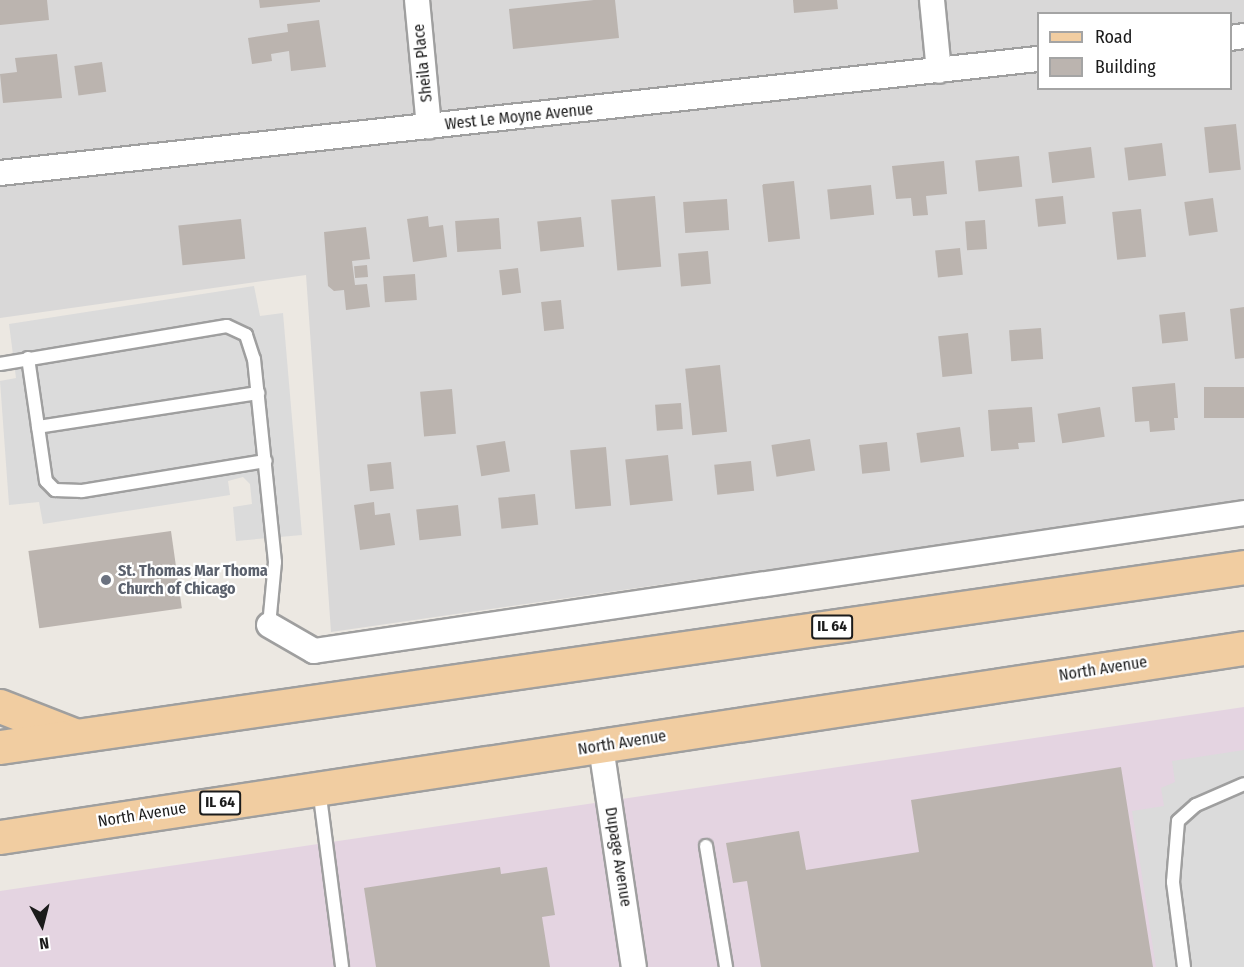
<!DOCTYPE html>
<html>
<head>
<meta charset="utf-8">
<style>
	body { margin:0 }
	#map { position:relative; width:1244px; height:967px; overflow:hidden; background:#ece8e2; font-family:"Fira Sans Condensed",sans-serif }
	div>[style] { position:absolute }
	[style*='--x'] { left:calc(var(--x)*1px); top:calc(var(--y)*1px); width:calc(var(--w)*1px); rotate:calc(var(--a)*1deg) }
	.residential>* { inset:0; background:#d9d8d8 }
	.industrial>* { inset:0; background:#e4d4e1 }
	.parking>* { inset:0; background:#dbdbdb }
	.building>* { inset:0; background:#bbb4af; transform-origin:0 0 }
	.roads { filter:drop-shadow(2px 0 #9f9f9f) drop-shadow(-2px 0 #9f9f9f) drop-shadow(0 2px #9f9f9f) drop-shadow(0 -2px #9f9f9f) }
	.service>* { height:12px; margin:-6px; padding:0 6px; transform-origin:6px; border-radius:6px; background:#fff }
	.minor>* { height:24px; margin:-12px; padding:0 12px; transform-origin:12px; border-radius:12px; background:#fff }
	.primary>* { height:33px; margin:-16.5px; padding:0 16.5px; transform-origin:16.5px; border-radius:16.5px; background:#f1cda1 }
	.dots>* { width:16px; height:16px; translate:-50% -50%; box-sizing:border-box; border:3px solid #fff; border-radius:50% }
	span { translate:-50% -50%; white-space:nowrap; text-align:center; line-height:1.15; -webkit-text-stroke:4.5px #fff; paint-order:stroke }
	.shield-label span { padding:2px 4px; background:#fff; border:2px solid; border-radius:4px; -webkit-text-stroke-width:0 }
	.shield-label { font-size:15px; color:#1b1b1b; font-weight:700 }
	.street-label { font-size:16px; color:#1b1b1b }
	.worship-label { font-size:16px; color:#5b616d; font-weight:700 }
	.left { translate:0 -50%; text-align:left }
	.legend { position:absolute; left:1037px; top:12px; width:195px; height:78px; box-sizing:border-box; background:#fff; border:2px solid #a4a4a4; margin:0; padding:8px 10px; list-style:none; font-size:18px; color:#1b1b1b }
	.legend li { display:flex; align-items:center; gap:12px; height:30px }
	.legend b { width:30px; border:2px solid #a4a4a4 }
	.north { position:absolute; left:12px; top:895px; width:60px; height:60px; -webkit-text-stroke:4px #fff; paint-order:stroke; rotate:173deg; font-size:16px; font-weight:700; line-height:24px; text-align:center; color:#1b1b1b }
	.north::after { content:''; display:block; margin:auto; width:21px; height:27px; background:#1b1b1b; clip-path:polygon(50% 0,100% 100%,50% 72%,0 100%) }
</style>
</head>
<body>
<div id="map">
	<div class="residential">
		<i style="clip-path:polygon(evenodd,0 0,1244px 0,1244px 501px,331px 632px,306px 275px,0 318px,0 0,1038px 14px,1230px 14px,1230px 88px,1038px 88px,1038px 14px)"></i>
	</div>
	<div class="industrial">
		<i style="clip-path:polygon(1244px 707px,1244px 967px,0 967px,0 891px)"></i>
	</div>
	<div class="parking">
		<i style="clip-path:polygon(254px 286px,260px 316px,283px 313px,302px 535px,236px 541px,233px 507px,252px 504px,250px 484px,243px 477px,228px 481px,230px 495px,43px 524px,39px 502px,9px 505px,0 381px,16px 378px,9px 324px)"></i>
		<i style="clip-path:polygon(1244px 750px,1244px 967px,1156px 967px,1132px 811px,1164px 806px,1161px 788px,1175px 782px,1172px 761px)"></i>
	</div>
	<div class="building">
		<i style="clip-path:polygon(0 0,47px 0,49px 20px,0 25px)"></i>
		<i style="clip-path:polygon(259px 0,320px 0,320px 2px,260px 8px)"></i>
		<i style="clip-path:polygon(594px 0,615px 0,619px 38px,513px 49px,509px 9px)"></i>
		<i style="clip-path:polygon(793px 0,837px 0,838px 9px,794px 13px)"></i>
		<i style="clip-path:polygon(319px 20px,326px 67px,291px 71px,289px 51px,271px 54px,272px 61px,252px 64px,248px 38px,288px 32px,287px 24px)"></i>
		<i style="clip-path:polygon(57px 54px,62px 98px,3px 103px,0 74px,17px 72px,15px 58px)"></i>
		<i style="left:102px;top:62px;width:30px;height:28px;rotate:82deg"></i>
		<i style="left:1236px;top:124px;width:46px;height:32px;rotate:84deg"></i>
		<i style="left:1162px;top:143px;width:33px;height:38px;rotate:83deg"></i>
		<i style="left:1091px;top:147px;width:31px;height:43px;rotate:83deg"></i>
		<i style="left:1019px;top:156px;width:31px;height:44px;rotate:84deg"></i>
		<i style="clip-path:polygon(944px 161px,947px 194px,926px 196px,928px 215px,913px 216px,911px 198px,896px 199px,892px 166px)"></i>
		<i style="left:794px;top:181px;width:58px;height:32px;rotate:84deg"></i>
		<i style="left:871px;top:185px;width:30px;height:44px;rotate:84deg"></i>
		<i style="left:655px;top:196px;width:71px;height:44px;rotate:85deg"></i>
		<i style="left:1063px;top:196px;width:28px;height:28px;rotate:84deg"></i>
		<i style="left:1213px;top:198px;width:34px;height:29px;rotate:82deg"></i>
		<i style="left:727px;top:199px;width:31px;height:44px;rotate:86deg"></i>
		<i style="left:1141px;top:209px;width:48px;height:29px;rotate:84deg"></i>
		<i style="clip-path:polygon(428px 216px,429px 227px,443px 225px,447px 257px,413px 262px,407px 219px)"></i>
		<i style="left:581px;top:217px;width:30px;height:44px;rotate:84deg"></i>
		<i style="left:499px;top:218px;width:31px;height:44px;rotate:86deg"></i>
		<i style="left:241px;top:219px;width:40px;height:63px;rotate:84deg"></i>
		<i style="left:985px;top:220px;width:29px;height:20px;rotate:86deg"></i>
		<i style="clip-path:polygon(366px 227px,370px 259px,352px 261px,355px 285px,367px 284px,370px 307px,346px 310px,344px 290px,334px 291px,328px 286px,324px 232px)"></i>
		<i style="left:960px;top:248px;width:27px;height:25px;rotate:84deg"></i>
		<i style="left:708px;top:251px;width:33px;height:30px;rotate:85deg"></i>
		<i style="left:367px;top:265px;width:12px;height:13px;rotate:85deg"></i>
		<i style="left:518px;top:268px;width:25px;height:19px;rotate:83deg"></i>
		<i style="left:415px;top:274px;width:26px;height:32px;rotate:86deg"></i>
		<i style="left:561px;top:300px;width:29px;height:20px;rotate:84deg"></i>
		<i style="clip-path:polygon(1244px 307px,1244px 358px,1235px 359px,1230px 309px)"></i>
		<i style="left:1185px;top:312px;width:29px;height:26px;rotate:84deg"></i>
		<i style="left:1041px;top:328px;width:31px;height:32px;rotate:86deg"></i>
		<i style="left:968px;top:333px;width:41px;height:30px;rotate:84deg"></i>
		<i style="left:720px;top:365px;width:67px;height:35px;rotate:84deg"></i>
		<i style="clip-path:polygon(1175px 383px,1178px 418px,1174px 418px,1175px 430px,1150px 432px,1149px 421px,1135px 422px,1132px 387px)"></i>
		<i style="left:1244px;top:387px;width:31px;height:40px;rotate:90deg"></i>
		<i style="left:452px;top:389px;width:45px;height:32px;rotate:85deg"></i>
		<i style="left:681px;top:403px;width:26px;height:26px;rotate:86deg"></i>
		<i style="clip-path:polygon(1032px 407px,1035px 442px,1018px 443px,1019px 449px,991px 451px,988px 410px)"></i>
		<i style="left:1100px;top:407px;width:30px;height:43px;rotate:81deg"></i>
		<i style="left:960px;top:427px;width:30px;height:44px;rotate:82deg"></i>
		<i style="left:810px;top:439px;width:32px;height:39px;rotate:81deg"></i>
		<i style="left:505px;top:441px;width:31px;height:29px;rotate:81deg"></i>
		<i style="left:887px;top:442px;width:29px;height:28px;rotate:84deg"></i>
		<i style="left:606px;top:447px;width:59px;height:36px;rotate:85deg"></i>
		<i style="left:668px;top:455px;width:46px;height:43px;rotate:84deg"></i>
		<i style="left:751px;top:461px;width:30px;height:37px;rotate:84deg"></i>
		<i style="left:391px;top:462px;width:27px;height:24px;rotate:84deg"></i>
		<i style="left:535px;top:494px;width:31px;height:37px;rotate:84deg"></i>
		<i style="clip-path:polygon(374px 502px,375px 515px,390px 513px,395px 545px,360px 550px,354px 505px)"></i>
		<i style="left:458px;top:505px;width:31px;height:42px;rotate:84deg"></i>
		<i style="left:171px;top:531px;width:78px;height:144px;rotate:82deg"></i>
		<i style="clip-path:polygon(1121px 767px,1153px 967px,761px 967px,747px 881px,733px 883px,726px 843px,799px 831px,806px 870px,919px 852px,911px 800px)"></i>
		<i style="clip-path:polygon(500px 867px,501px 874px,547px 867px,555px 915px,542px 917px,550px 967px,376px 967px,364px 888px)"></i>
	</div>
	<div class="roads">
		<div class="service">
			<i style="--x:28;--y:358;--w:124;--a:81.7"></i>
			<i style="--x:46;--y:481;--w:13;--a:45"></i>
			<i style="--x:55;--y:490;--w:27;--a:2"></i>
			<i style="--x:82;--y:491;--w:186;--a:-9.3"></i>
			<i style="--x:0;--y:364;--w:230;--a:-9.5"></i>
			<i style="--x:227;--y:326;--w:21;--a:25"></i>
			<i style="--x:246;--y:335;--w:25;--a:72"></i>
			<i style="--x:254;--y:359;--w:204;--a:84.1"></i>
			<i style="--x:275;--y:562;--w:63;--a:95.4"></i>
			<i style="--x:38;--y:427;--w:223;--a:-8.8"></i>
			<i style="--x:319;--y:789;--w:179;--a:82.6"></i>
			<i style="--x:706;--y:846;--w:123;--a:80.6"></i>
			<i style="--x:1184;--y:967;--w:86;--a:-97.4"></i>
			<i style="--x:1173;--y:882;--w:61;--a:-85.3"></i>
			<i style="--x:1178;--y:821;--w:24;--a:-42"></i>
			<i style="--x:1196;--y:805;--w:52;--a:-23.6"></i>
		</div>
		<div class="minor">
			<i style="--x:417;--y:0;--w:127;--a:84.6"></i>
			<i style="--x:932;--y:0;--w:71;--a:84.4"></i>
			<i style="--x:1230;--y:38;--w:14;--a:-8"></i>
			<i style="--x:0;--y:173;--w:1044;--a:-6.27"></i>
			<i style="--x:269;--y:625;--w:52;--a:30"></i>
			<i style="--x:314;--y:651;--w:940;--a:-8.44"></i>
			<i style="--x:601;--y:747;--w:222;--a:81.5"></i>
		</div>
		<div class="primary">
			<i style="--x:0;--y:706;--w:79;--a:21.4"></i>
			<i style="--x:0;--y:747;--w:1257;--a:-8.23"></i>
			<i style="--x:0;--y:837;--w:1258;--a:-8.64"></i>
		</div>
	</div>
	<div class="dots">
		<i style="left:106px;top:580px;background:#6b7280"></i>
	</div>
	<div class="shield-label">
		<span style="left:832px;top:627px">IL 64</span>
		<span style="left:220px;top:803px">IL 64</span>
	</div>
	<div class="street-label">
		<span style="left:423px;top:63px;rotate:-96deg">Sheila Place</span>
		<span style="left:519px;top:117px;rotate:-6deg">West Le Moyne Avenue</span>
		<span style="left:1103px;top:669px;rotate:-9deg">North Avenue</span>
		<span style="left:622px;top:743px;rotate:-9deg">North Avenue</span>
		<span style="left:142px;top:815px;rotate:-9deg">North Avenue</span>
		<span style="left:618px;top:857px;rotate:81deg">Dupage Avenue</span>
	</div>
	<div class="worship-label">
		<span class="left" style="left:118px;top:580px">St. Thomas Mar Thoma<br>Church of Chicago</span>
	</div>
	<ul class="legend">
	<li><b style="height:8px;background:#f1cda1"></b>Road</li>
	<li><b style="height:16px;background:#bbb4af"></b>Building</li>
	</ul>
	<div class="north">N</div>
</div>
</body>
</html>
